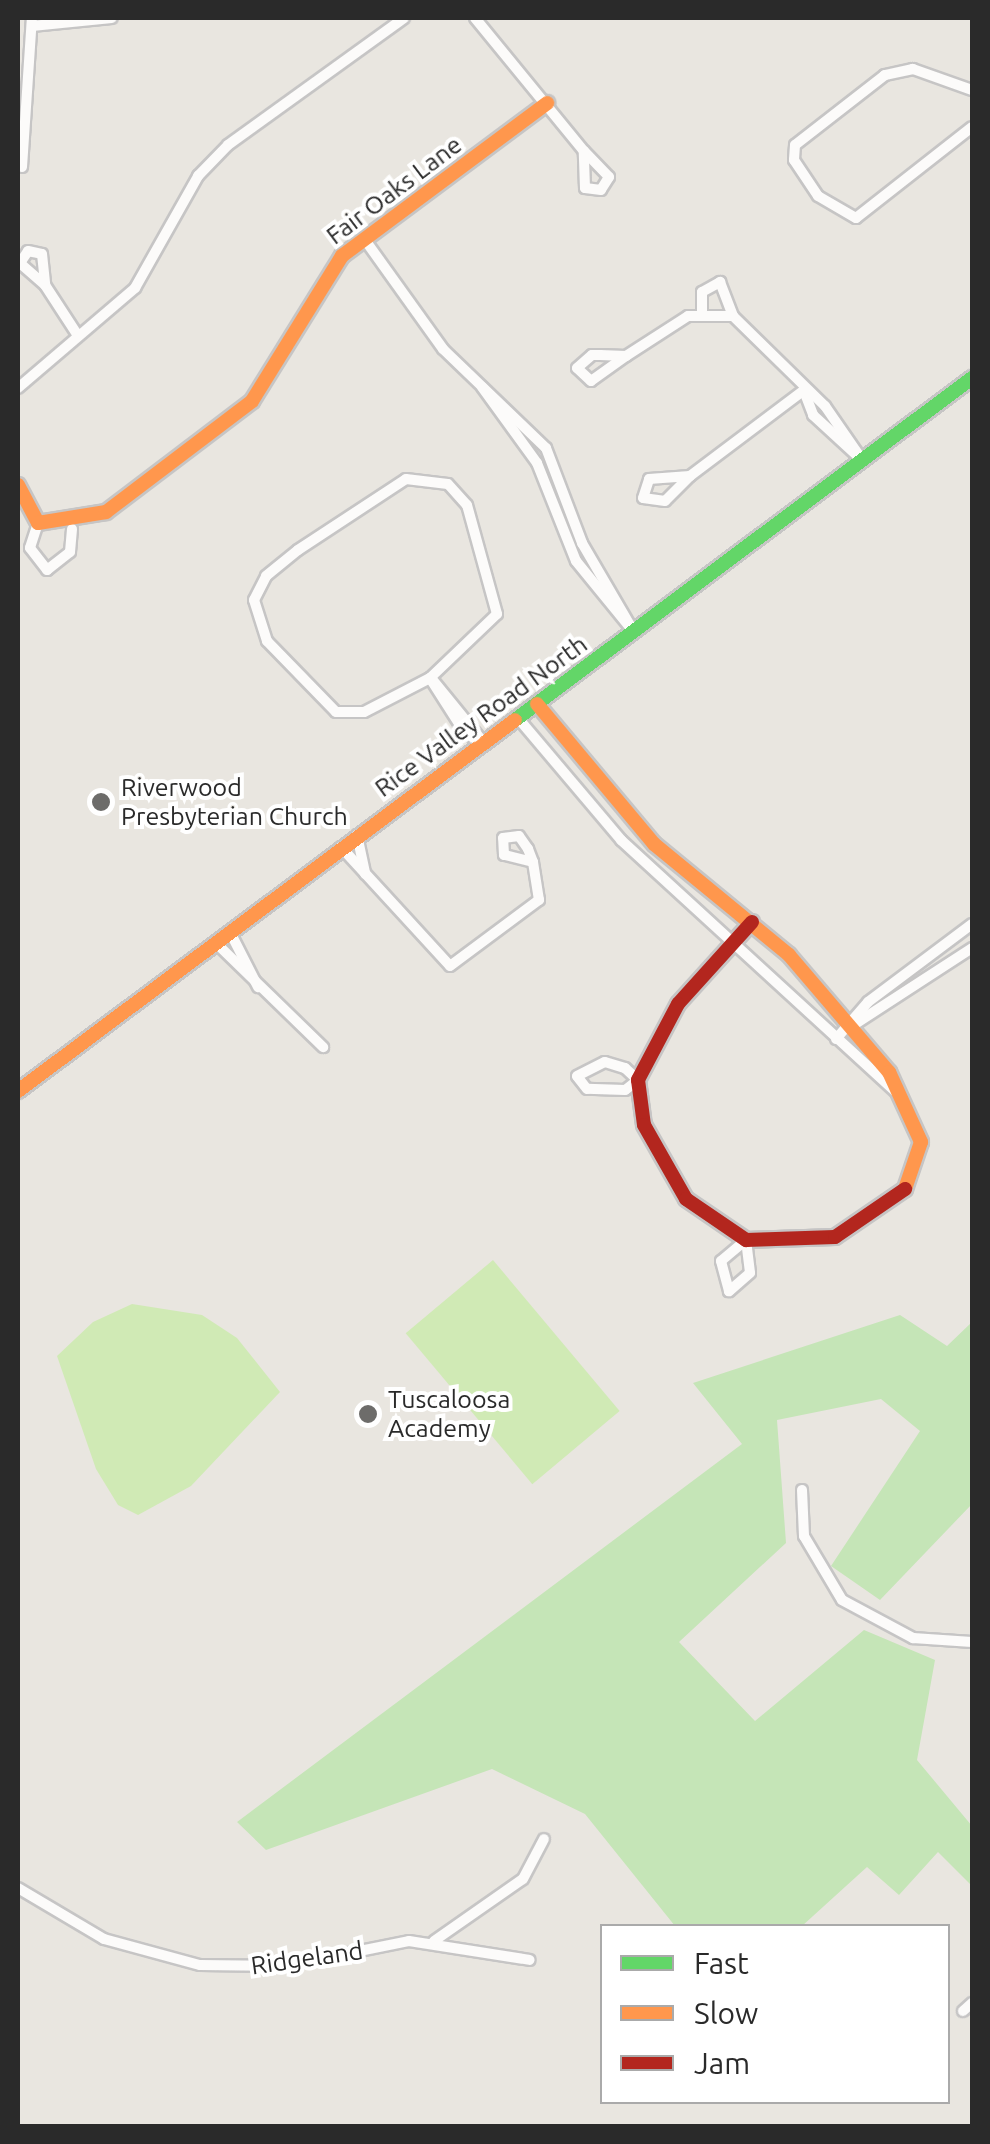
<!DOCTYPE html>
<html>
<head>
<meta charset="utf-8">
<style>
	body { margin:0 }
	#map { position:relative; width:990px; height:2144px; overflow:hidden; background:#e9e6e0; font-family:Ubuntu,sans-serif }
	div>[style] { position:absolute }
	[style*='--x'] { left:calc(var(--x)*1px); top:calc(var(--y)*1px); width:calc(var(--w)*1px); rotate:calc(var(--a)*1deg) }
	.green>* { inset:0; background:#c5e5b7 }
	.pitch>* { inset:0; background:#d0eab5; transform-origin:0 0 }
	.roads { filter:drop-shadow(2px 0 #c6c5c5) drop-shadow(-2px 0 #c6c5c5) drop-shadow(0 2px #c6c5c5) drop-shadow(0 -2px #c6c5c5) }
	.street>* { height:10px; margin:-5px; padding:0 5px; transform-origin:5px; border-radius:5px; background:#fcfbfa }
	.fast>* { height:14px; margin:-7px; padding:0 7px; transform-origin:7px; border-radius:7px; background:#63d668 }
	.slow>* { height:14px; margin:-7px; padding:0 7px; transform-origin:7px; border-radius:7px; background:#ff974d }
	.jam>* { height:14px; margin:-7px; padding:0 7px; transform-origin:7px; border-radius:7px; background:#b3261e }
	.dots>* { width:28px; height:28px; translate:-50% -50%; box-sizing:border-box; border:5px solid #fff; border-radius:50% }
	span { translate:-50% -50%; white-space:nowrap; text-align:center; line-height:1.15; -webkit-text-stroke:8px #fff; paint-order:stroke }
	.street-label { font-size:25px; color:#2a2a2a }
	.poi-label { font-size:25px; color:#2a2a2a }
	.left { translate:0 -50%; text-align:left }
	.frame { position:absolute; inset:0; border:20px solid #2a2a2a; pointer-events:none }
	.legend { position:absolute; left:600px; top:1924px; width:350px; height:180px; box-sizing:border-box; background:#fff; border:2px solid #aaa; margin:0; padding:12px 18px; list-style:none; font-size:30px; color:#2a2a2a }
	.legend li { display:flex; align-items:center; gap:20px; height:50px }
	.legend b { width:50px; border:2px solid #aaa }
</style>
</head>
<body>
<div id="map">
	<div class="green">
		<i style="clip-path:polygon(900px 1315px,947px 1346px,972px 1322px,972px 1504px,880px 1600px,831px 1566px,920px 1431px,881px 1399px,777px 1420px,786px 1543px,679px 1642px,755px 1721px,864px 1630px,935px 1660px,917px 1760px,972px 1826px,972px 1886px,938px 1852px,899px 1895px,867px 1867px,802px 1926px,675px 1926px,585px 1814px,492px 1769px,266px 1850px,237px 1822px,742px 1444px,693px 1383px)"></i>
	</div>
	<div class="pitch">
		<i style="left:493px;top:1260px;width:197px;height:114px;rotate:50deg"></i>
		<i style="clip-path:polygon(132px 1304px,202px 1315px,237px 1338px,280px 1392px,191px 1486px,138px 1515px,118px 1505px,96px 1469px,57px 1356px,93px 1322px)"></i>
	</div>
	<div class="roads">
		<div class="street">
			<i style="--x:475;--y:18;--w:172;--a:50.7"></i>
			<i style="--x:32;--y:26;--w:80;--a:-5.7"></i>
			<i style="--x:972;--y:90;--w:63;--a:-160.4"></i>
			<i style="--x:913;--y:69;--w:29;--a:168"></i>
			<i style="--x:885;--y:75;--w:114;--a:142.1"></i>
			<i style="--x:795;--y:145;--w:15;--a:94"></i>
			<i style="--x:794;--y:160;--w:43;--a:56.3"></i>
			<i style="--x:818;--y:196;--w:44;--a:30.1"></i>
			<i style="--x:856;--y:218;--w:147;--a:-38.1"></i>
			<i style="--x:584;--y:151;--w:36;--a:46"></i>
			<i style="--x:609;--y:177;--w:15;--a:122"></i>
			<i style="--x:601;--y:190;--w:16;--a:-173"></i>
			<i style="--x:585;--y:188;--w:37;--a:-92"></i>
			<i style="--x:22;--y:167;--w:149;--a:-86.2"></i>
			<i style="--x:365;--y:240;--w:134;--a:54.4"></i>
			<i style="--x:443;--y:349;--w:143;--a:43.9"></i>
			<i style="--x:546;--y:448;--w:102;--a:69.2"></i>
			<i style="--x:582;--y:543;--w:103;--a:59.7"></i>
			<i style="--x:28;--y:251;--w:14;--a:12"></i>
			<i style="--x:42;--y:254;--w:31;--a:84"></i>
			<i style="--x:45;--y:285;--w:33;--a:-139"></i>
			<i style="--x:20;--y:263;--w:14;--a:-56"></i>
			<i style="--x:45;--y:285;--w:59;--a:56.9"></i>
			<i style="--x:702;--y:312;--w:20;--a:-90"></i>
			<i style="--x:702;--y:292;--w:21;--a:-29"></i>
			<i style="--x:720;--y:282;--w:36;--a:69"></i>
			<i style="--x:592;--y:355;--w:8;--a:0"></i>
			<i style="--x:600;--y:355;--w:26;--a:2"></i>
			<i style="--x:626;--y:356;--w:43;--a:144.5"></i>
			<i style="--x:591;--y:381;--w:19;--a:-137"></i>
			<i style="--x:577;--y:368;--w:20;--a:-41"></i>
			<i style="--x:626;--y:356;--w:74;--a:-32.8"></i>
			<i style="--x:688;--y:316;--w:45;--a:0"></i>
			<i style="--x:733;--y:316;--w:129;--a:44.4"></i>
			<i style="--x:825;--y:406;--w:67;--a:55.4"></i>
			<i style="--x:482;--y:387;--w:94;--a:54.1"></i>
			<i style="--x:537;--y:463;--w:105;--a:68.3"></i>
			<i style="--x:576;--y:561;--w:92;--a:50.8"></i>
			<i style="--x:18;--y:388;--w:154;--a:-40.5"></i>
			<i style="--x:135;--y:288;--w:129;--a:-60.6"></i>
			<i style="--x:198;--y:176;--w:43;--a:-45.9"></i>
			<i style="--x:228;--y:145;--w:217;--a:-35.8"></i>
			<i style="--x:804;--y:391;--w:26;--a:69"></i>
			<i style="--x:813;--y:415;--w:68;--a:42.6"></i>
			<i style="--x:690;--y:476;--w:143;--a:-37"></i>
			<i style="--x:690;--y:476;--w:35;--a:135"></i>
			<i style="--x:665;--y:501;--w:22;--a:-172"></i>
			<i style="--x:643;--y:498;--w:20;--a:-72"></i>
			<i style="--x:649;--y:479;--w:41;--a:-4.2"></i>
			<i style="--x:406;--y:479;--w:42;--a:6.8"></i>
			<i style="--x:448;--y:484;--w:28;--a:48"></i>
			<i style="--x:467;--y:505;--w:113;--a:74.6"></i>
			<i style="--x:497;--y:614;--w:93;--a:136.3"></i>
			<i style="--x:430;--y:678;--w:74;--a:152.7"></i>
			<i style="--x:364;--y:712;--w:28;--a:180"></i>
			<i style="--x:336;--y:712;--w:99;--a:-134.2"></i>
			<i style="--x:267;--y:641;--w:43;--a:-107.6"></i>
			<i style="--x:254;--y:600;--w:27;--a:-63"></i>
			<i style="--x:266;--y:576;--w:41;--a:-39.1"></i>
			<i style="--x:298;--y:550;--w:129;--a:-33.3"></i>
			<i style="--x:38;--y:523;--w:26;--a:108"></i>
			<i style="--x:30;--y:548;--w:28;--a:52"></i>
			<i style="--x:47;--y:570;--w:29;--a:-38"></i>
			<i style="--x:70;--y:552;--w:23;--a:-85"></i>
			<i style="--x:430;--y:678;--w:65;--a:57.5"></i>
			<i style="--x:465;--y:733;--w:21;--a:28"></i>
			<i style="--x:431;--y:678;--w:84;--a:50.8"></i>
			<i style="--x:518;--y:718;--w:160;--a:49.8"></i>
			<i style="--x:621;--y:840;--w:377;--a:42.5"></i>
			<i style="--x:357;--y:835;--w:40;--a:78"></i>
			<i style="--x:519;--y:836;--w:16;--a:55"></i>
			<i style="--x:528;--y:849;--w:14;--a:69"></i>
			<i style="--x:533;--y:862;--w:30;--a:-166"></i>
			<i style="--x:504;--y:855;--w:17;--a:-93"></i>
			<i style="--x:503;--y:838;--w:16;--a:-7"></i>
			<i style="--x:341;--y:847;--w:161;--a:47.5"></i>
			<i style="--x:450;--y:966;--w:111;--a:-36.6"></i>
			<i style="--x:539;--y:900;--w:38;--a:-99"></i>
			<i style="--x:230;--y:932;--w:62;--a:63"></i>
			<i style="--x:215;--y:942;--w:151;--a:44.2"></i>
			<i style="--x:852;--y:1026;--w:143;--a:-33"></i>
			<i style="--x:836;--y:1039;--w:49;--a:-49.1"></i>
			<i style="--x:868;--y:1002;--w:130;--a:-36.9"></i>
			<i style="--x:605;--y:1062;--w:21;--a:17"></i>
			<i style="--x:625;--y:1068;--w:18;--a:43"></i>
			<i style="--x:638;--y:1080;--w:16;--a:142"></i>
			<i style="--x:625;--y:1090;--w:38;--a:-178"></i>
			<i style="--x:587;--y:1089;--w:16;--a:-128"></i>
			<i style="--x:577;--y:1076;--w:31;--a:-27"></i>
			<i style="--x:746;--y:1240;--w:33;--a:83"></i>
			<i style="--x:750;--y:1273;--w:28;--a:139"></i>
			<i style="--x:729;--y:1291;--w:31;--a:-105"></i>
			<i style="--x:721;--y:1261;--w:33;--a:-40"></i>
			<i style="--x:802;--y:1490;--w:46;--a:87.5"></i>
			<i style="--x:804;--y:1536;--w:74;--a:59.3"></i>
			<i style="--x:842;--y:1600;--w:81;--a:28.2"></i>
			<i style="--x:913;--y:1638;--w:59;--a:3.9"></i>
			<i style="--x:18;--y:1888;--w:100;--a:30.7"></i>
			<i style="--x:104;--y:1939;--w:99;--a:15.2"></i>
			<i style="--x:200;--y:1965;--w:85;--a:0.7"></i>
			<i style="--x:285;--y:1966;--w:126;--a:-11.4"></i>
			<i style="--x:409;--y:1941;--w:122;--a:8.9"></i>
			<i style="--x:434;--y:1941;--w:108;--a:-34.9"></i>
			<i style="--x:523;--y:1879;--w:45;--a:-62.3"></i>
			<i style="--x:963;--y:2011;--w:12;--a:-42"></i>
		</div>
		<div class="fast">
			<i style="--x:515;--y:720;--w:571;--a:-36.81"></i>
		</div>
		<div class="slow">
			<i style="--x:18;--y:485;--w:43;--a:62.2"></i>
			<i style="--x:38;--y:523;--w:69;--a:-9.2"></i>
			<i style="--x:106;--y:512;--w:183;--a:-37.2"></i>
			<i style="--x:252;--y:401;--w:171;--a:-58.2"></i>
			<i style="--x:342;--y:256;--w:256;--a:-36.7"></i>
			<i style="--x:537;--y:704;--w:182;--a:50.1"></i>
			<i style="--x:654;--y:844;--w:175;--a:39.4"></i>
			<i style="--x:789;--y:955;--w:154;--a:49.5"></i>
			<i style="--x:889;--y:1072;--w:77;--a:65.4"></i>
			<i style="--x:921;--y:1142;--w:50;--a:108.8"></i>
			<i style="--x:18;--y:1091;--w:620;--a:-36.74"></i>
		</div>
		<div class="jam">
			<i style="--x:752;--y:922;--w:110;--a:132.1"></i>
			<i style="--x:678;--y:1004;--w:86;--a:117.8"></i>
			<i style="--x:638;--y:1080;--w:45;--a:82.4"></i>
			<i style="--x:644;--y:1125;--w:85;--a:60.4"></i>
			<i style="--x:686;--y:1199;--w:73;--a:34.3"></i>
			<i style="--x:746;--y:1240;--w:89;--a:-1.9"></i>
			<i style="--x:835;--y:1237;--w:85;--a:-34.4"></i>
		</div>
	</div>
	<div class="dots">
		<i style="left:101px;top:802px;background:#6d6c6a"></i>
		<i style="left:368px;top:1414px;background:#6d6c6a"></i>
	</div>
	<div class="street-label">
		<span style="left:394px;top:190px;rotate:-37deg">Fair Oaks Lane</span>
		<span style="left:481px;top:716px;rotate:-36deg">Rice Valley Road North</span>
		<span style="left:307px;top:1958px;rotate:-8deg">Ridgeland</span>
	</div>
	<div class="poi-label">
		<span class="left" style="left:121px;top:802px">Riverwood<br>Presbyterian Church</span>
		<span class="left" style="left:388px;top:1414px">Tuscaloosa<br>Academy</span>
	</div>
	<div class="frame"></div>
	<ul class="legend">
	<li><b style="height:12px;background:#63d668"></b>Fast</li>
	<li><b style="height:12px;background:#ff974d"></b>Slow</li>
	<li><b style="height:12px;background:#b3261e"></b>Jam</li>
	</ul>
</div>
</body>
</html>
